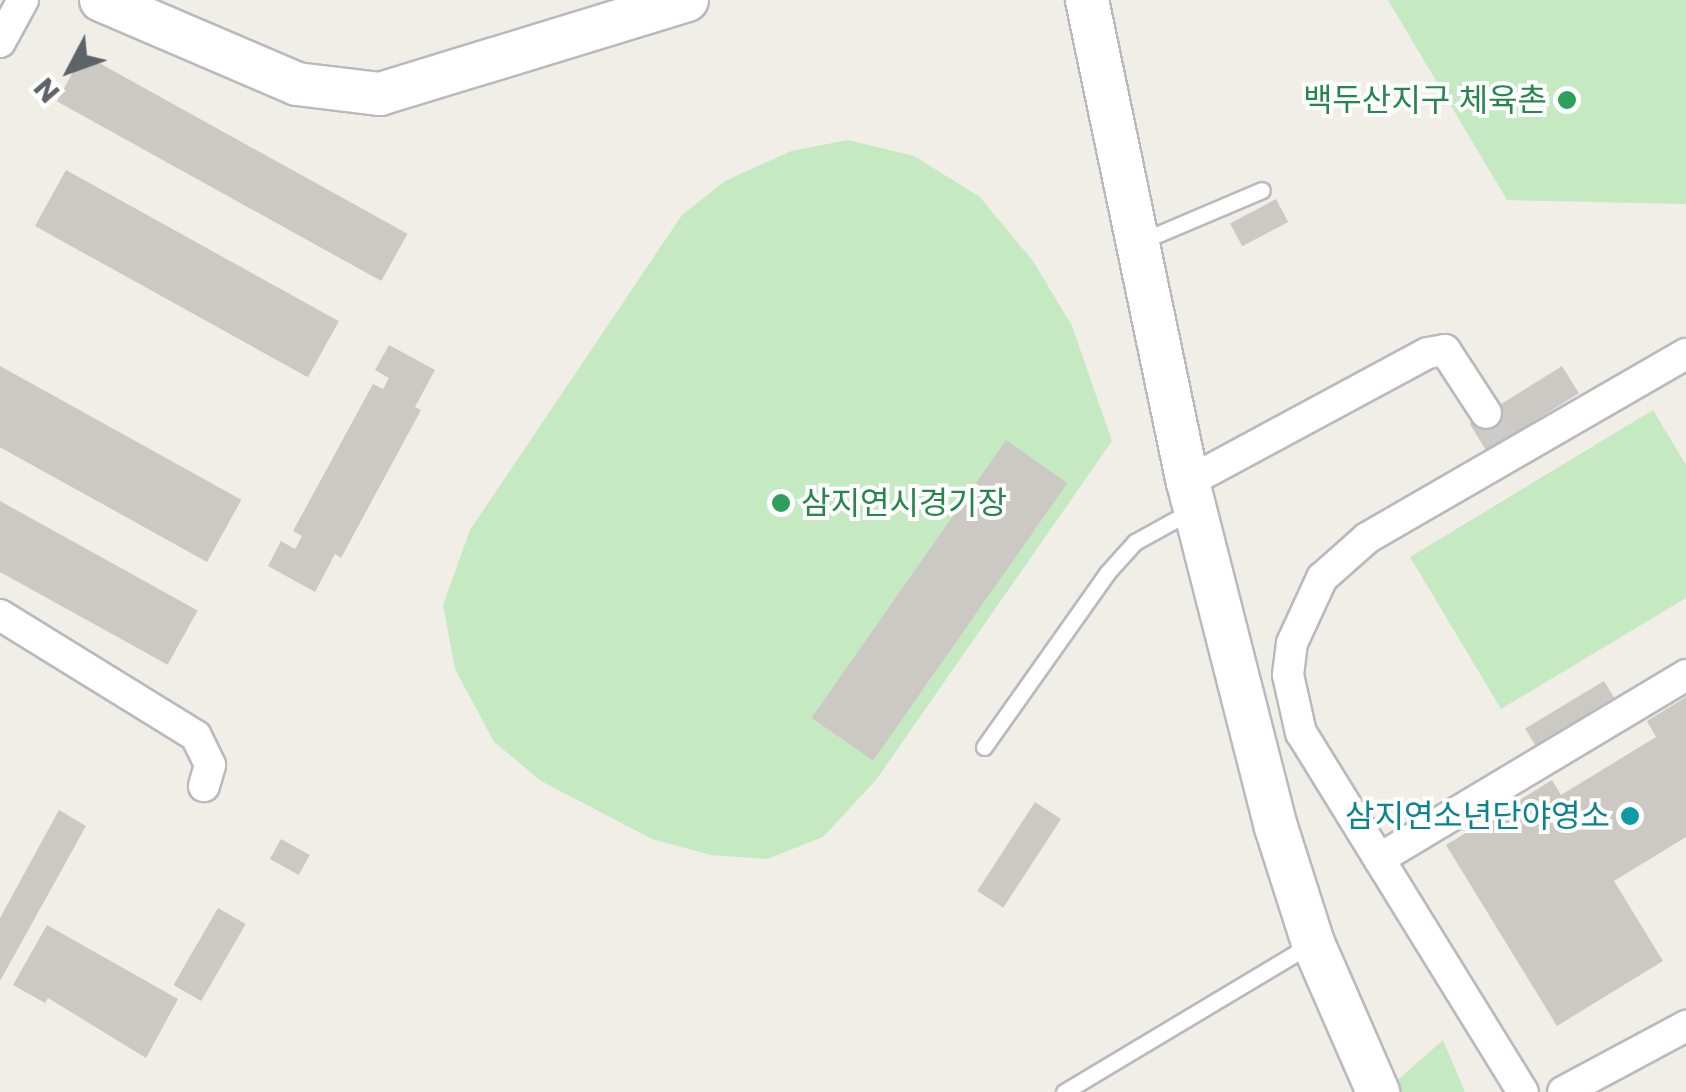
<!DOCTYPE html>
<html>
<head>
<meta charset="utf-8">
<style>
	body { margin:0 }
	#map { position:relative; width:1686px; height:1092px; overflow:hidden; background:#f1eee7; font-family:Poppins,"Noto Sans KR",sans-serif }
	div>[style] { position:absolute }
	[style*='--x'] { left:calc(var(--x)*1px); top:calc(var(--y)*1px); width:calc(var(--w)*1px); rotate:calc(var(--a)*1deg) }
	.green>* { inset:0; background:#c5eac2 }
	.building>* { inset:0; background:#ccc9c4; transform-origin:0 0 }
	.street-tunnel>* { height:30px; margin-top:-15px; transform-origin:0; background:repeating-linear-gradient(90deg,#cccbc7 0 30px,transparent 0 45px) }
	.roads { filter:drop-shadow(2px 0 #b7babe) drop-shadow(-2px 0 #b7babe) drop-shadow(0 2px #b7babe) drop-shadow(0 -2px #b7babe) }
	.lane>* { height:15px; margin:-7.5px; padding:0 7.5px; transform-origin:7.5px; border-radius:7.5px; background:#fff }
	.street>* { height:30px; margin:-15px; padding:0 15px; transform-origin:15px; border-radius:15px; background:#fff }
	.secondary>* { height:42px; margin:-21px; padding:0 21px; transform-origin:21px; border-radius:21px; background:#fff }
	.dots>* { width:28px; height:28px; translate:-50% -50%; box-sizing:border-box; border:5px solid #fff; border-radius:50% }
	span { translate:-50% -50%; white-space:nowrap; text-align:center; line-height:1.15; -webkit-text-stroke:8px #fff; paint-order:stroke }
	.leisure-label { font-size:32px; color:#27864d }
	.right { translate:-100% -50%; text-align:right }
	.left { translate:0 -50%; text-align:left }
	.culture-label { font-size:32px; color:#0d838f }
	.north { position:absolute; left:20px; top:20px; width:100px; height:100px; -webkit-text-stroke:8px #fff; paint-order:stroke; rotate:229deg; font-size:28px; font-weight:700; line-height:40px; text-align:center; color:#5e6368 }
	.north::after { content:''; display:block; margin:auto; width:35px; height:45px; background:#5e6368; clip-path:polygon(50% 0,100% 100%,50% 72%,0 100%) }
</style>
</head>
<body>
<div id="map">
	<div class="green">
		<i style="clip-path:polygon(1388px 0,1686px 0,1686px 204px,1507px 200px)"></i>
		<i style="clip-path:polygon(848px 140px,914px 156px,980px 197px,1033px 261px,1072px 326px,1112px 441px,876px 780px,823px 837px,767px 859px,711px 855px,652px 839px,541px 781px,494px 742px,455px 669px,443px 605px,470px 530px,682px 215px,725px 181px,791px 151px)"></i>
		<i style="clip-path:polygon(1653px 410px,1686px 465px,1686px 598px,1501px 709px,1410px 557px)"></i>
		<i style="clip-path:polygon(1443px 1040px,1465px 1092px,1384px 1092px)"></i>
	</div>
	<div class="building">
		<i style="left:83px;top:54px;width:371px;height:54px;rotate:29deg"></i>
		<i style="left:66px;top:170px;width:312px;height:64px;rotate:29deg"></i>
		<i style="left:1276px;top:199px;width:26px;height:52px;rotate:62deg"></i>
		<i style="clip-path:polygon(389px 345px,435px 370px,415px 407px,421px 410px,341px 558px,335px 554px,315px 592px,268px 566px,281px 541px,295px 549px,302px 536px,293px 531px,373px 384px,383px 389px,389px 378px,375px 370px)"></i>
		<i style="left:0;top:366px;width:276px;height:71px;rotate:29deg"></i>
		<i style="left:1562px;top:366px;width:32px;height:109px;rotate:58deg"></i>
		<i style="left:1006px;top:440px;width:75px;height:339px;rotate:35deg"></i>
		<i style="left:0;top:501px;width:226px;height:62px;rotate:29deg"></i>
		<i style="left:1604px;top:681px;width:23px;height:92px;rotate:59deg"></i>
		<i style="clip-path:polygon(1686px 697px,1686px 837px,1614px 881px,1663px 961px,1557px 1026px,1446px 845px,1552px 780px,1561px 795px,1656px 737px,1647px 721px)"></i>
		<i style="left:1035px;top:802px;width:31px;height:106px;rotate:33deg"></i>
		<i style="clip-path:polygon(59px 810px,86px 826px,0 981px,0 918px)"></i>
		<i style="left:281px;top:839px;width:33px;height:23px;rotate:29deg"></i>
		<i style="left:218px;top:908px;width:32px;height:89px;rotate:30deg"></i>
		<i style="clip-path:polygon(47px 925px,178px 999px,146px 1058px,48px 998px,45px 1003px,13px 985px)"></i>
	</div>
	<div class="street-tunnel">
		<i style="--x:1486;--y:413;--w:32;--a:58"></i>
	</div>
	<div class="roads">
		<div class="lane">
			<i style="--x:1142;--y:241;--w:130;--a:-23"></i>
			<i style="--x:984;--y:747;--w:213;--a:-54.7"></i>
			<i style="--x:1107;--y:573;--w:42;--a:-47.9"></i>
			<i style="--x:1135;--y:542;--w:64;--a:-29"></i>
			<i style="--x:1064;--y:1092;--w:287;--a:-30.9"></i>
		</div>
		<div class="street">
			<i style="--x:0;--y:42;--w:48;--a:-61.3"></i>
			<i style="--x:1188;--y:482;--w:272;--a:-28.3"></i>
			<i style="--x:1428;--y:353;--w:17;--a:-10"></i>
			<i style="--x:1445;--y:350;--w:75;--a:56.9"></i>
			<i style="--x:0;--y:615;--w:230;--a:31.7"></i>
			<i style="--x:196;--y:736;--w:32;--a:64"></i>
			<i style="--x:210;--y:765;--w:22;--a:106"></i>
			<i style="--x:1379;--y:859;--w:358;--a:-30.9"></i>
			<i style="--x:1523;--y:1092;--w:422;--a:-121.7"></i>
			<i style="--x:1301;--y:733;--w:59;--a:-102.6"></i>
			<i style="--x:1288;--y:675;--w:32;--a:-83"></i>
			<i style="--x:1292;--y:643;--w:72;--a:-65.2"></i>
			<i style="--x:1322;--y:578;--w:60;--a:-41.6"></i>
			<i style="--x:1367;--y:538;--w:368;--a:-30"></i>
			<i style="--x:1563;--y:1092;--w:140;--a:-28.2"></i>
		</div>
		<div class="secondary">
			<i style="--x:101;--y:0;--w:213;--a:23.2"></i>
			<i style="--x:297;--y:84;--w:84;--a:6.9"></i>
			<i style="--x:380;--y:94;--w:321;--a:-17"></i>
			<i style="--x:1087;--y:0;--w:492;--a:78.2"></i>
			<i style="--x:1188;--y:482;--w:356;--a:75.7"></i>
			<i style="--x:1276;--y:827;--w:122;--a:72.3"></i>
			<i style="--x:1313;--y:943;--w:163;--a:66.4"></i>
		</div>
	</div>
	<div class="dots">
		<i style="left:1567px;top:100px;background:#2e9e5b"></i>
		<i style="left:781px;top:503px;background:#2e9e5b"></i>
		<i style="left:1630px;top:816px;background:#0f9aa8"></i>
	</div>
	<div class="leisure-label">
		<span class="right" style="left:1547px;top:100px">백두산지구 체육촌</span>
		<span class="left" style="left:801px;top:503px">삼지연시경기장</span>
	</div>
	<div class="culture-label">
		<span class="right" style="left:1610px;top:816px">삼지연소년단야영소</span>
	</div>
	<div class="north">N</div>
</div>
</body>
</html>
